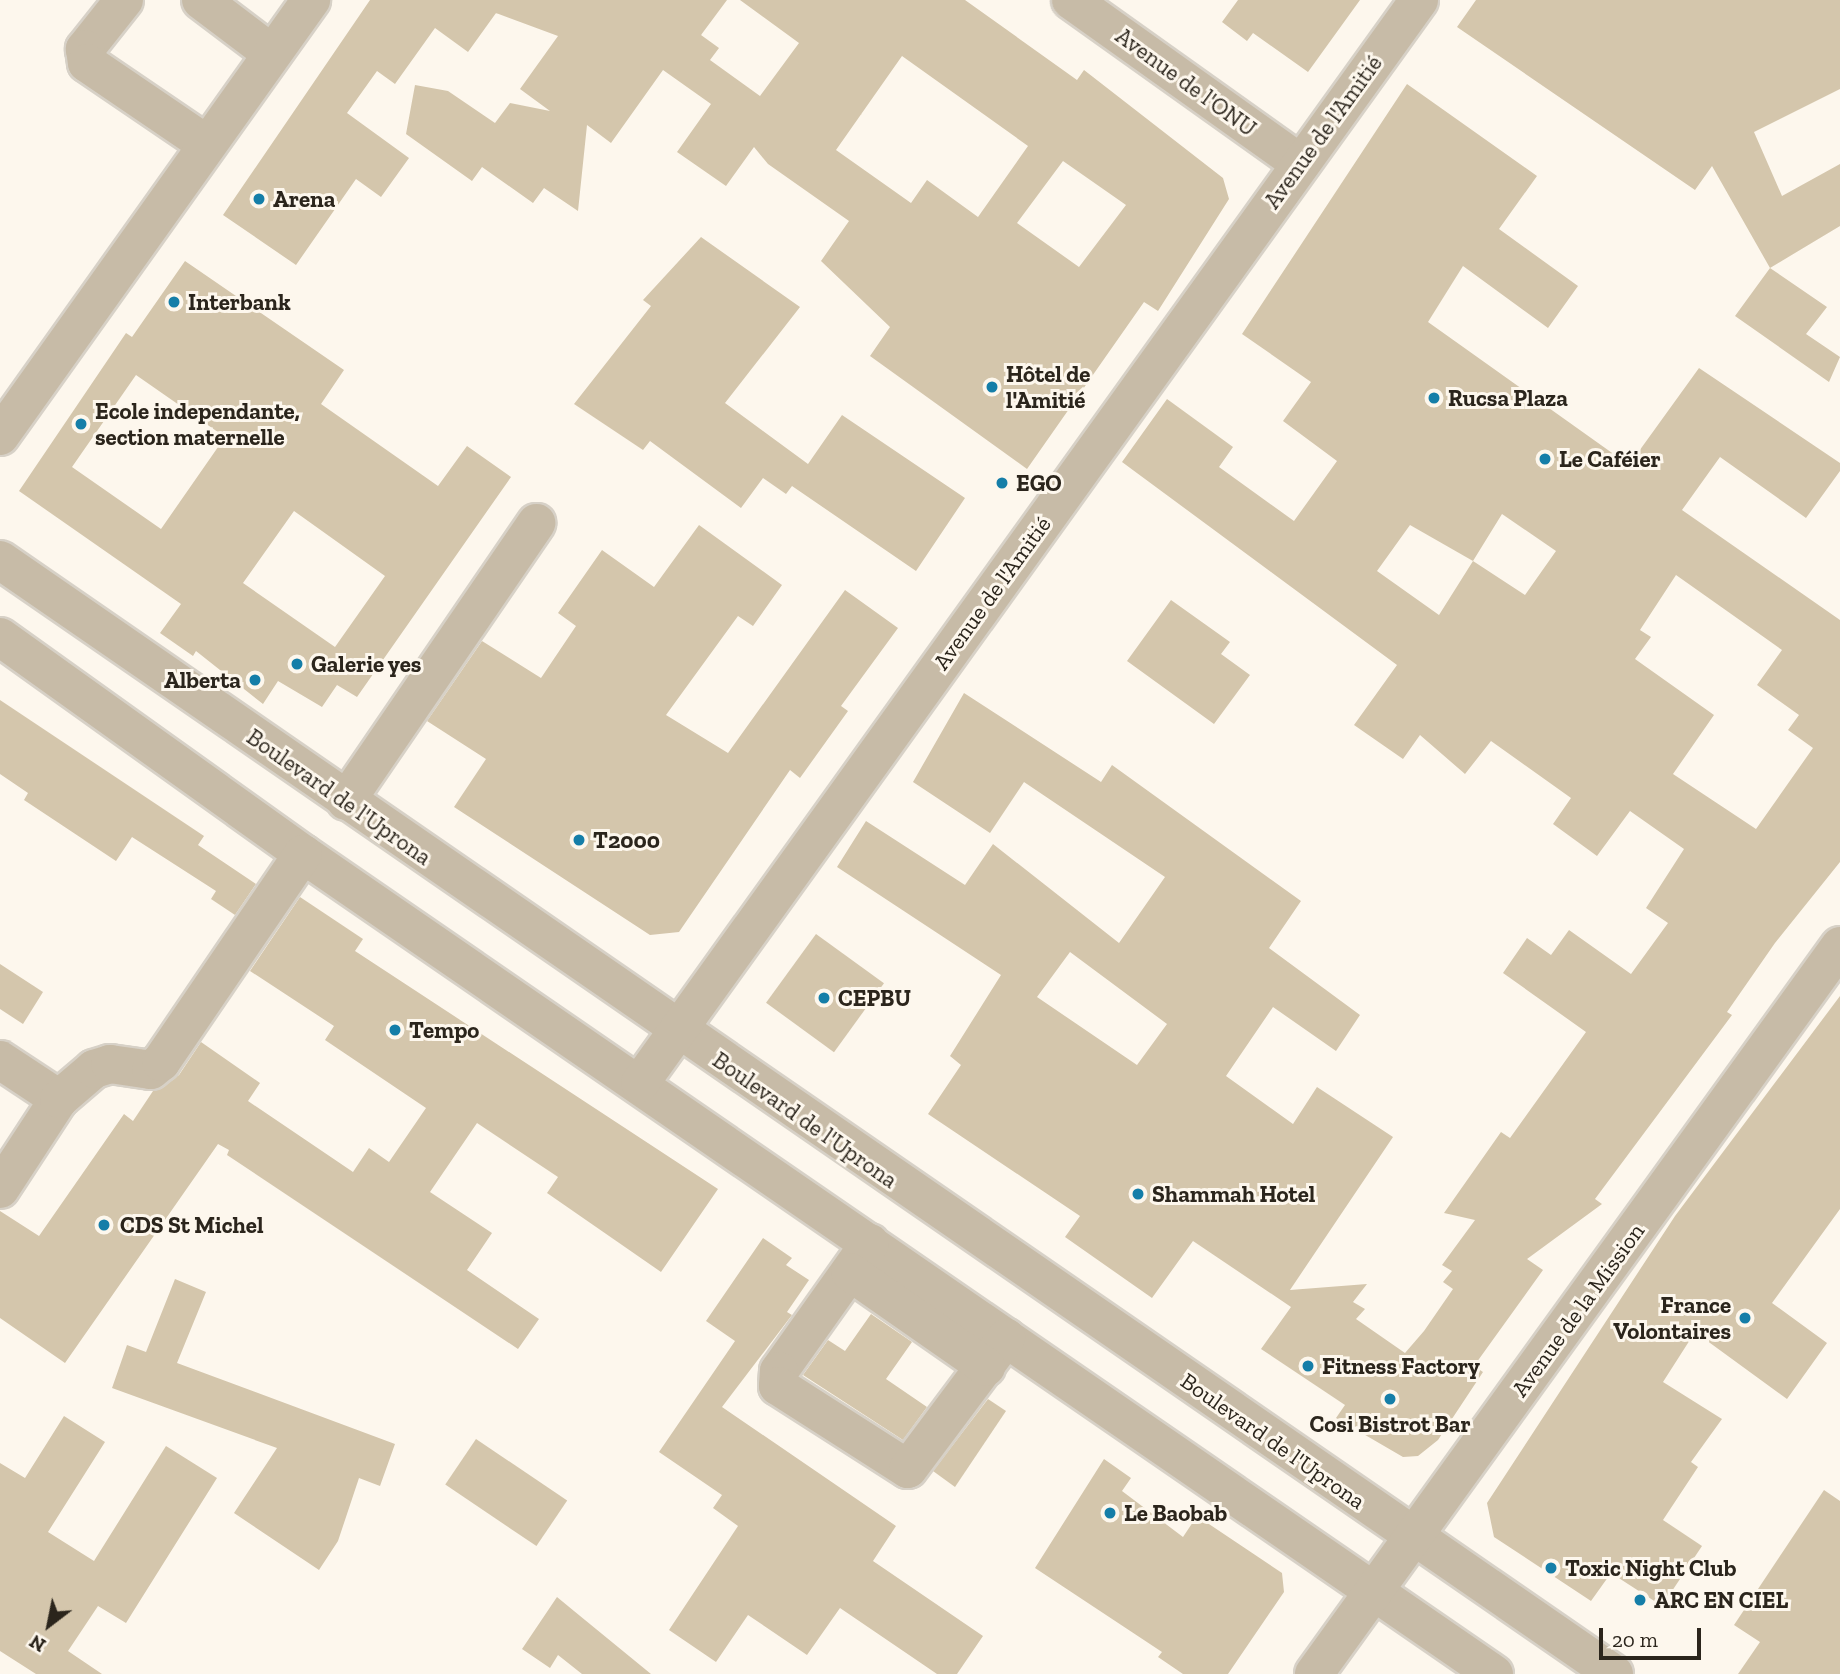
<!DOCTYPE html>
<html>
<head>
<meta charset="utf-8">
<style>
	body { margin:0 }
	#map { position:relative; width:1840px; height:1674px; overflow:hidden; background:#fdf7ed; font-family:"Zilla Slab",serif }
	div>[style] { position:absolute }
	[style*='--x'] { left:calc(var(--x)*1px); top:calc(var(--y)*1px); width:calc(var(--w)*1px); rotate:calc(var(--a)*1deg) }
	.building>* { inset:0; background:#d4c6ac; transform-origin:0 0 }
	.roads { filter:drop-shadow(2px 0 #d7d1c7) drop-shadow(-2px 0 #d7d1c7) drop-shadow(0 2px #d7d1c7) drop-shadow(0 -2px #d7d1c7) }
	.minor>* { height:38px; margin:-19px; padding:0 19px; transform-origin:19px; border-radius:19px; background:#c7bba7 }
	.dots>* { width:19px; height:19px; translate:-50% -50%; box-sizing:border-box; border:4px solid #fdf7ed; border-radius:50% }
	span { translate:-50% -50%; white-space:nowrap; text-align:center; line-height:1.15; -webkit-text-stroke:6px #fdf7ed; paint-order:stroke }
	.street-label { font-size:23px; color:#2b251c }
	.poi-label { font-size:23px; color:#2b251c; font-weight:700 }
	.left { translate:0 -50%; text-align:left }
	.right { translate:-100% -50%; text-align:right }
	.north { position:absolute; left:14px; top:1590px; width:70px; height:70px; -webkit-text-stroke:5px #fdf7ed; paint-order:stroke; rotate:212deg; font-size:19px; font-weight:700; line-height:28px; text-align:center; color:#2b251c }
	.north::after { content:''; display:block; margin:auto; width:24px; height:32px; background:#2b251c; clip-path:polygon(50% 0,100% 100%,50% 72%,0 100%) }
	.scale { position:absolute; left:1599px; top:1628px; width:102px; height:32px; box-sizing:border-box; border:4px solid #2b251c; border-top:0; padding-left:9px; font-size:21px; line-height:24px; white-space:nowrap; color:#2b251c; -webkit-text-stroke:5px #fdf7ed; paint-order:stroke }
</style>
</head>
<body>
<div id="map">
	<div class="building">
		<i style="clip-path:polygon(evenodd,370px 0,727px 0,701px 35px,719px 48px,710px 60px,760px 96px,799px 43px,740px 0,965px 0,1077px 80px,1084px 70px,1223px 178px,1229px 199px,1158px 311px,1144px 302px,1027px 469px,870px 356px,890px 327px,821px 261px,849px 221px,768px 164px,754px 147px,726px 186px,677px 152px,711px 104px,663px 70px,611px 143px,587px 125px,578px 211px,544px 188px,533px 203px,482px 167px,472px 181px,406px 134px,415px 85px,448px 91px,495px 123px,510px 103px,550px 111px,520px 89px,558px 36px,496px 13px,468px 52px,435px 28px,395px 84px,377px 71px,347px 113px,409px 158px,381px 197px,356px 179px,296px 265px,223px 215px,370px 0,902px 56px,1028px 146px,978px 217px,927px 180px,911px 203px,836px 150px,902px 56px,370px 0,1063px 161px,1126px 205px,1079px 267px,1017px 223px,1063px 161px)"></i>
		<i style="clip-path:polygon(1238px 0,1360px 0,1308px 72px,1253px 33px,1247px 41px,1222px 22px)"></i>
		<i style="clip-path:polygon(1476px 0,1840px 0,1840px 89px,1754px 132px,1782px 196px,1840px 164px,1840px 226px,1770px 268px,1712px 166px,1695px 190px,1457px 27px)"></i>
		<i style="clip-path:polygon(evenodd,1407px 84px,1537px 176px,1499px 229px,1578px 286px,1548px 328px,1463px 266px,1428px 322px,1629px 465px,1699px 368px,1840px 463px,1840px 471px,1806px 518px,1720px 457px,1682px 510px,1840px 620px,1840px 862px,1775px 943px,1727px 1012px,1732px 1015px,1595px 1199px,1602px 1204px,1527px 1259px,1543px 1270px,1474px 1366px,1483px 1372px,1438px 1440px,1418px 1456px,1403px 1457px,1336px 1418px,1345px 1405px,1261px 1349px,1291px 1307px,1193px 1241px,1152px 1298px,1065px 1237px,1080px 1216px,928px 1114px,961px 1065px,950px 1056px,1001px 975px,837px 867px,866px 821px,965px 885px,993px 844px,1119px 943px,1165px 877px,1024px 782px,990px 833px,913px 782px,964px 693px,1101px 782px,1112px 765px,1301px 901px,1269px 948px,1360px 1015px,1336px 1051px,1273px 1007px,1226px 1076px,1293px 1124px,1317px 1087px,1393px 1137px,1290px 1290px,1367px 1284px,1353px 1302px,1365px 1309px,1356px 1319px,1405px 1353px,1424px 1331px,1453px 1289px,1443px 1282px,1452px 1271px,1442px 1265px,1475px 1220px,1444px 1213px,1501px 1132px,1510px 1138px,1586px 1032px,1503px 973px,1527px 938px,1551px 955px,1569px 930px,1631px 974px,1668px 923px,1646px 908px,1684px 849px,1630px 811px,1597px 856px,1553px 824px,1571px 798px,1491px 741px,1465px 774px,1420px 735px,1403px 759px,1354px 725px,1397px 665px,1122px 462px,1167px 399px,1233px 447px,1219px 467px,1294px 521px,1337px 461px,1283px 421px,1311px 382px,1242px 334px,1407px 84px,1502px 514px,1556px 551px,1525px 595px,1473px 561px,1502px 514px,1407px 84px,1410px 525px,1473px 561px,1439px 615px,1377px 571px,1410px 525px,1407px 84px,1676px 575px,1782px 650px,1757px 685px,1799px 715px,1788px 730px,1813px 748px,1756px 829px,1673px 774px,1714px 715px,1635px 659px,1651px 637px,1640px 630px,1676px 575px,1407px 84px,1070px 952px,1167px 1024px,1137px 1065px,1037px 997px,1070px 952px)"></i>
		<i style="clip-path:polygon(701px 237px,800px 307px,725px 403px,808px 464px,842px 415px,965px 498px,916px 571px,792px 486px,786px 494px,763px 478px,741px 508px,650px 441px,643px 450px,574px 404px,651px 306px,643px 300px)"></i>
		<i style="clip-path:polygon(evenodd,185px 261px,344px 370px,321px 404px,438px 486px,467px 446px,511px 477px,357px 697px,337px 685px,322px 707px,278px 681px,263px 704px,196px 651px,193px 656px,160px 633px,181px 604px,19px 491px,126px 333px,132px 337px,185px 261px,136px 375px,225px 437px,161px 529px,72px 467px,136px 375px,185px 261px,294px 511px,385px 576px,335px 647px,243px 583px,294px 511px)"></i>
		<i style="clip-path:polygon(1770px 268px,1827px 307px,1806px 334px,1840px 357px,1829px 382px,1735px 316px)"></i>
		<i style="clip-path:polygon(699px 525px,782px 585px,753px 626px,738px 616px,666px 715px,728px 753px,845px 590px,898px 628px,841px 706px,848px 711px,800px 778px,790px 770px,679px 932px,650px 935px,454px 807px,486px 759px,427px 721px,482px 641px,541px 678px,576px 626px,558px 613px,602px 550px,654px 587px)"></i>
		<i style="clip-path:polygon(1171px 600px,1230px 642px,1221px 654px,1250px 675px,1214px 724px,1127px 661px)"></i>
		<i style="clip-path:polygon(0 700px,204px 836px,198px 845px,256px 884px,235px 915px,211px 899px,216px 891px,132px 837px,116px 861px,24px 800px,28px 793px,0 774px)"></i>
		<i style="clip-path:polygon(300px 897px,363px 939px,355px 951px,718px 1189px,661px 1272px,547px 1193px,558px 1177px,477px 1123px,430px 1192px,492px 1233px,467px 1270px,539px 1319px,518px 1349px,227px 1155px,229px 1150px,218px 1144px,65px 1363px,0 1318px,0 1211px,39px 1236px,124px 1114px,133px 1121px,153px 1091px,179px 1075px,201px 1042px,260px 1083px,248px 1101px,353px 1172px,369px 1148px,389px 1162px,426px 1108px,325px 1040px,334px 1026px,250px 971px)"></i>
		<i style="left:816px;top:934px;width:84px;height:85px;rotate:36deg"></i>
		<i style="clip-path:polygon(0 964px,43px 992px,23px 1024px,0 1009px)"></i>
		<i style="clip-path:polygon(1840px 996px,1840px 1209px,1772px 1303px,1827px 1343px,1787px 1399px,1695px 1332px,1663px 1382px,1722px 1419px,1691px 1462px,1698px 1467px,1663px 1520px,1702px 1546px,1662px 1606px,1611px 1573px,1591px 1601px,1494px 1537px,1487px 1503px,1675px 1216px)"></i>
		<i style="clip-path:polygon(763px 1238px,792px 1258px,786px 1265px,809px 1280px,787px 1312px,792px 1315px,722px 1407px,896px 1526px,873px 1561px,983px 1636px,957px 1674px,937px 1674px,840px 1608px,807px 1655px,748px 1615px,716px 1662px,669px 1630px,738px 1526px,713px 1508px,722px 1495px,659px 1452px,735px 1341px,706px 1321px)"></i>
		<i style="clip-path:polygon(175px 1279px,206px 1292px,177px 1363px,395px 1444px,380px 1486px,359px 1478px,338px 1541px,319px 1570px,234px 1513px,277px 1448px,112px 1388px,127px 1345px,146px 1352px)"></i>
		<i style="clip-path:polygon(871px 1314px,912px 1342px,886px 1379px,927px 1407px,903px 1440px,803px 1375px,828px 1340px,845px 1351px)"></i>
		<i style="clip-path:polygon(988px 1399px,1006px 1411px,955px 1487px,933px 1471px)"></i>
		<i style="clip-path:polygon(64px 1416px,105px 1442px,48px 1532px,94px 1561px,166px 1446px,217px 1478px,126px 1623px,98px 1606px,68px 1651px,102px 1674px,36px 1674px,0 1651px,0 1463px,25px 1478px)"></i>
		<i style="left:476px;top:1439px;width:110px;height:55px;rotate:34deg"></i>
		<i style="clip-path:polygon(1104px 1459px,1131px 1478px,1122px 1491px,1183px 1537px,1197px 1516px,1282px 1573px,1284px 1592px,1228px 1674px,1183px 1674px,1158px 1657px,1162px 1652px,1035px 1568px)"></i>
		<i style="clip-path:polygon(1824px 1490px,1840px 1501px,1840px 1674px,1738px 1674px,1760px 1642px,1734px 1625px)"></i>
		<i style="clip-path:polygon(557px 1597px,574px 1611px,651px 1674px,582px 1674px,558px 1655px,550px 1668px,522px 1649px)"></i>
	</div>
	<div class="roads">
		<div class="minor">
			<i style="--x:124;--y:0;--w:63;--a:128.5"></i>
			<i style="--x:85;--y:49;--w:14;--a:82"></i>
			<i style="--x:87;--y:63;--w:144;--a:34.2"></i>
			<i style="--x:201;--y:0;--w:88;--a:37.1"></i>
			<i style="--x:1071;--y:0;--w:282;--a:35.5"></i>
			<i style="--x:0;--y:436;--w:536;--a:-54.5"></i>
			<i style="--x:0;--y:560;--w:1961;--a:34.61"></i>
			<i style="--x:0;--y:637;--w:373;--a:35.6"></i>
			<i style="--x:303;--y:854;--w:1446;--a:34.55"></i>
			<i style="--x:346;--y:801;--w:337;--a:-55.6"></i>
			<i style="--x:0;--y:1060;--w:71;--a:33.5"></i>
			<i style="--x:640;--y:1083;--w:1334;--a:-54.27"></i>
			<i style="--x:0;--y:1189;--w:108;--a:-56.8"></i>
			<i style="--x:59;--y:1099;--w:46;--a:-40.6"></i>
			<i style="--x:94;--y:1069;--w:17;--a:-17"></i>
			<i style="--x:110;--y:1064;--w:41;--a:8.3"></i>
			<i style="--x:151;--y:1070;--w:13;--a:-39"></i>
			<i style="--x:161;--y:1062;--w:252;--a:-55.7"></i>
			<i style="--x:870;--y:1243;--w:157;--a:125.4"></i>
			<i style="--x:779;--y:1371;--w:15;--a:94"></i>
			<i style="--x:778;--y:1386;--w:154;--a:32.6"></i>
			<i style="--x:908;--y:1469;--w:164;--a:-53.2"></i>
			<i style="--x:850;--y:1272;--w:166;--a:34.9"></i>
			<i style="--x:1314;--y:1674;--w:898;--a:-54.15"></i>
		</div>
	</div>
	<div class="dots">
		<i style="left:259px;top:199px;background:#157ea8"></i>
		<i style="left:174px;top:302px;background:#157ea8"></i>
		<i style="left:992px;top:387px;background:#157ea8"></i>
		<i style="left:1434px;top:398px;background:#157ea8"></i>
		<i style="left:81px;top:424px;background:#157ea8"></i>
		<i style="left:1545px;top:459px;background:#157ea8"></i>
		<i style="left:1002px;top:483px;background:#157ea8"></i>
		<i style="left:297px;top:664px;background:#157ea8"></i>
		<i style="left:255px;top:680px;background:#157ea8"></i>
		<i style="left:579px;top:840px;background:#157ea8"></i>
		<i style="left:824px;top:998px;background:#157ea8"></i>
		<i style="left:395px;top:1030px;background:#157ea8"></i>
		<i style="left:1138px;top:1194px;background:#157ea8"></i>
		<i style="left:104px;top:1225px;background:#157ea8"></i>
		<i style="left:1745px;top:1318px;background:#157ea8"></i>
		<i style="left:1308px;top:1366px;background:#157ea8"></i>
		<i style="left:1390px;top:1399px;background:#157ea8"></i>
		<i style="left:1110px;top:1513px;background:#157ea8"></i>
		<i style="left:1551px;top:1568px;background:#157ea8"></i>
		<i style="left:1640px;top:1600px;background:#157ea8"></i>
	</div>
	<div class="street-label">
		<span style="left:1186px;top:82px;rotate:36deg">Avenue de l'ONU</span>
		<span style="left:1323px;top:132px;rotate:-54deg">Avenue de l'Amitié</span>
		<span style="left:992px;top:593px;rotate:-54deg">Avenue de l'Amitié</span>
		<span style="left:339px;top:797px;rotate:35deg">Boulevard de l'Uprona</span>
		<span style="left:805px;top:1120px;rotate:35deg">Boulevard de l'Uprona</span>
		<span style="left:1578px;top:1310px;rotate:-54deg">Avenue de la Mission</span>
		<span style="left:1273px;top:1441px;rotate:35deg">Boulevard de l'Uprona</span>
	</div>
	<div class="poi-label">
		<span class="left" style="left:273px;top:199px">Arena</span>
		<span class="left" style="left:188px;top:302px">Interbank</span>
		<span class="left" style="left:1006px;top:387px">Hôtel de<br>l'Amitié</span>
		<span class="left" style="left:1448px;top:398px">Rucsa Plaza</span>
		<span class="left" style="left:95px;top:424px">Ecole independante,<br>section maternelle</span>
		<span class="left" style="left:1559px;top:459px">Le Caféier</span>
		<span class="left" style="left:1016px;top:483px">EGO</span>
		<span class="left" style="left:311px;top:664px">Galerie yes</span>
		<span class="right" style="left:241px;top:680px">Alberta</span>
		<span class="left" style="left:593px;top:840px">T2000</span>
		<span class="left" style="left:838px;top:998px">CEPBU</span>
		<span class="left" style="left:409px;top:1030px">Tempo</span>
		<span class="left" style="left:1152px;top:1194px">Shammah Hotel</span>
		<span class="left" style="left:120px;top:1225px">CDS St Michel</span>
		<span class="right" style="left:1731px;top:1318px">France<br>Volontaires</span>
		<span class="left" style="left:1322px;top:1366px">Fitness Factory</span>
		<span style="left:1390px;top:1424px">Cosi Bistrot Bar</span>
		<span class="left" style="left:1124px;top:1513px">Le Baobab</span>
		<span class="left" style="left:1565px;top:1568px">Toxic Night Club</span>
		<span class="left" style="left:1654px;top:1600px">ARC EN CIEL</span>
	</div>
	<div class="north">N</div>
	<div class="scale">20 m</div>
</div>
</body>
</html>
